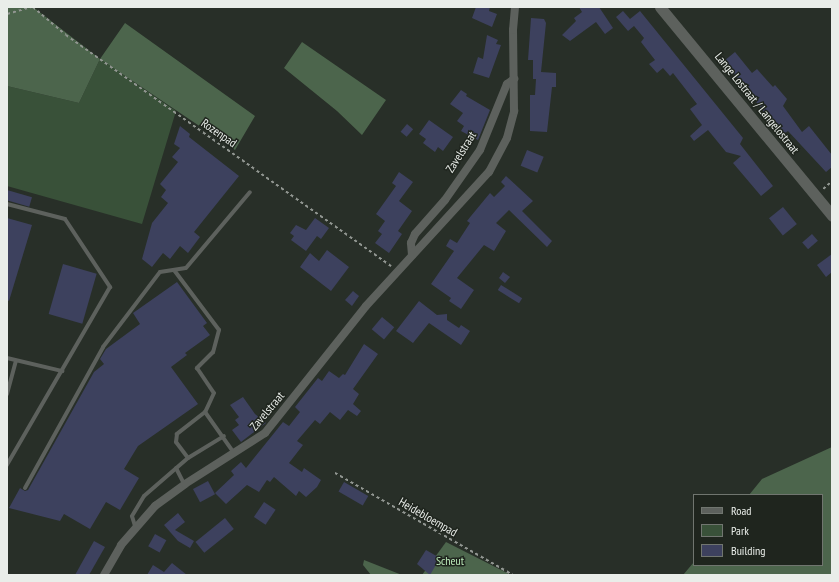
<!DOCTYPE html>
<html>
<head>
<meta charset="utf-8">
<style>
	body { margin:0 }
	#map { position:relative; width:839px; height:582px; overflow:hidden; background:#282f28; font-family:"PT Sans Narrow",sans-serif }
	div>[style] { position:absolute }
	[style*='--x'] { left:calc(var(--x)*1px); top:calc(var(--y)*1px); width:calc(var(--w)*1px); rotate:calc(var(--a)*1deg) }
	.green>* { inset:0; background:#395139 }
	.forest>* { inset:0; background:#4c654c }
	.building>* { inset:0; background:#3d415e; transform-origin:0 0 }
	.path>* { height:1.5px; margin-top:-0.75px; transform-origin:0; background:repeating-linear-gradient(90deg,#919691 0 3px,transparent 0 6px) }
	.service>* { height:4px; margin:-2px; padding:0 2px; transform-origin:2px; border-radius:2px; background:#5d615d }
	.minor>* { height:8px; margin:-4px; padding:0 4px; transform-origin:4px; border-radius:4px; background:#5d615d }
	.tertiary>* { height:11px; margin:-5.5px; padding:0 5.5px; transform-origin:5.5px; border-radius:5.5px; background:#5d615d }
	span { translate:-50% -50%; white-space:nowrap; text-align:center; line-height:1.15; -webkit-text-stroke:3px #1f251e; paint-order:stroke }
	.street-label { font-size:12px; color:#e9ede9 }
	.park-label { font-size:12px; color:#bceaba }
	.frame { position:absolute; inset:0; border:8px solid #e9ede9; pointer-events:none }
	.legend { position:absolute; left:693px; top:494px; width:130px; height:72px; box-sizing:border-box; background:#1f251e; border:1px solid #70756f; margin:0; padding:5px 7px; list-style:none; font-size:12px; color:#e9ede9 }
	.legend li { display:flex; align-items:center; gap:8px; height:20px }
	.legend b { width:20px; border:1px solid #70756f }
</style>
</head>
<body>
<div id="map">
	<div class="green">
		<i style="clip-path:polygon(100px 59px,176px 111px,142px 224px,7px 186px,7px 86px,79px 103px)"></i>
	</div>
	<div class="forest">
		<i style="clip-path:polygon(7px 7px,33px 7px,100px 59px,125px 23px,255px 116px,235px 150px,100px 59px,79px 103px,7px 86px)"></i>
		<i style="clip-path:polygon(302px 42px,386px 100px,362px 135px,337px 111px,284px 68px)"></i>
		<i style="clip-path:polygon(832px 447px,832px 575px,683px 575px,694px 562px,694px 565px,822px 565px,822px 495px,749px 495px,762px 479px)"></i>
		<i style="clip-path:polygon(446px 542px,511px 575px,422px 575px)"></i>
		<i style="clip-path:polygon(364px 560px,402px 575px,371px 575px,363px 565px)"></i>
	</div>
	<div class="building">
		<i style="clip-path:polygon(476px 7px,490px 7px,489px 11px,497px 14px,492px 27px,472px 18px)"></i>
		<i style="clip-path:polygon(579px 7px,599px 7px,613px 28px,605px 34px,596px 22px,570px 41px,562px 35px,576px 21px,574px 18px,582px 12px)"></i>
		<i style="clip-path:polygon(623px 11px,630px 19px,640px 11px,743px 138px,740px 144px,773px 186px,761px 196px,733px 163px,741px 156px,726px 152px,708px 130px,694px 141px,690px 136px,702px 125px,690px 109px,697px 104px,673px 73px,670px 76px,663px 68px,657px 73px,649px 64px,655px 60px,641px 42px,644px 38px,634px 26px,628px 31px,616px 17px)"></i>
		<i style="clip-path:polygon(531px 18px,544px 19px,546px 23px,541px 72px,556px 73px,556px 87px,552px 87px,547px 132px,530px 131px,530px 95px,535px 95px,536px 79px,533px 79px,533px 60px,528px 60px)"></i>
		<i style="clip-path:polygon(487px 35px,498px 40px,496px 44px,501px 45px,489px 78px,473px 73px,478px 57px,483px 59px)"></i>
		<i style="clip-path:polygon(735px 52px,752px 73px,757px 69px,773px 87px,775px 85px,787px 99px,783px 106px,802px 132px,809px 126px,832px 155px,832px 167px,826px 172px,788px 131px,782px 135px,724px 61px)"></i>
		<i style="clip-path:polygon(461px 90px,467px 94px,466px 96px,490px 110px,478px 140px,461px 131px,464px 126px,457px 121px,463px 113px,450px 104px)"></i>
		<i style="clip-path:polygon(429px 120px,453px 137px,443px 151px,438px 147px,435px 152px,423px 143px,426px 139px,419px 134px)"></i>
		<i style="left:407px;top:124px;width:8px;height:10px;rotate:40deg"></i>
		<i style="clip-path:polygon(180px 126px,190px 134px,189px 137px,239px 176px,194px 232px,200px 237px,188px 253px,180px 246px,170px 259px,163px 253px,152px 267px,142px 259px,152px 223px,168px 203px,161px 197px,166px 190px,160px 184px,178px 162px,172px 157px,180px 148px,174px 144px)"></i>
		<i style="left:527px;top:150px;width:18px;height:17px;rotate:22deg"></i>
		<i style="clip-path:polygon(399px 172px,413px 182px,399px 201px,412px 211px,398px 231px,402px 234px,389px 253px,375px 243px,382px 234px,378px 231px,385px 221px,376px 214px,396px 186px,392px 183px)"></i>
		<i style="clip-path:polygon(506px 176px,533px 201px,522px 211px,552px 241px,547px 247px,509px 210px,496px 223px,506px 231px,494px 251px,484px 245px,457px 278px,474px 290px,461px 309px,449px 301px,451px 298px,431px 284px,454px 251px,446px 246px,450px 239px,457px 243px,470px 223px,467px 221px,471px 216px,490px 193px,494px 197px,505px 186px,501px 182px)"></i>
		<i style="left:7px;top:190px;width:26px;height:10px;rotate:16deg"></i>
		<i style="left:783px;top:207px;width:22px;height:18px;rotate:51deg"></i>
		<i style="clip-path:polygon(7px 218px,32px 225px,9px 301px,7px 300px)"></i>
		<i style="clip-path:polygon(315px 218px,329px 228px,321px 239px,317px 236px,306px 251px,291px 240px,294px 236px,290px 233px,296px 225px,306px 230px)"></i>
		<i style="left:812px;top:234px;width:9px;height:13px;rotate:49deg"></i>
		<i style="clip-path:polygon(327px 250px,349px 267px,331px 291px,300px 267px,310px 253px,319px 261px)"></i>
		<i style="clip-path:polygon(832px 254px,832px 272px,826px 277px,817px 265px)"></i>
		<i style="left:63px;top:264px;width:35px;height:52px;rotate:16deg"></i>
		<i style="clip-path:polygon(503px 272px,510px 277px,505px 283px,499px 278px)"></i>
		<i style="clip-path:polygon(177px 282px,207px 323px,203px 326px,210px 335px,185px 353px,187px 355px,171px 367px,198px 404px,138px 446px,124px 469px,139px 478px,120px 510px,106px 502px,90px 529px,64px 514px,60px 521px,9px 508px,20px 488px,25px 491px,28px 490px,94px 372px,104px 364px,100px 359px,106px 349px,140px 324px,133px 313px)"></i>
		<i style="left:501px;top:285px;width:25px;height:6px;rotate:32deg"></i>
		<i style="clip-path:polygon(353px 291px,359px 296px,352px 306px,345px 300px)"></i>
		<i style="clip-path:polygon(419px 301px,437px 315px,447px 314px,447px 320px,459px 328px,461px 325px,470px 331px,461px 345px,429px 323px,413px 343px,396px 331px)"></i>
		<i style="left:382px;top:317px;width:16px;height:16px;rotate:40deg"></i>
		<i style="clip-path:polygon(364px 344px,378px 354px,353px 389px,359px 394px,353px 404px,361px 411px,357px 416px,348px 410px,340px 420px,330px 412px,320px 424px,315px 420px,297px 441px,303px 445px,289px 463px,302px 472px,304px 468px,321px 480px,317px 487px,306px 497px,299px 491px,296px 496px,274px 477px,270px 482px,267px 480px,259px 492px,247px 485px,226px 504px,215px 493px,234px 475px,231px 471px,241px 462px,246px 468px,283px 422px,289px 426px,300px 412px,295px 407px,318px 378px,322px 381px,329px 371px,339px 378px,343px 374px,345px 375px)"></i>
		<i style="clip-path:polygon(243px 397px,255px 414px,266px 423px,241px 442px,232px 430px,239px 425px,235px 420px,239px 417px,230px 405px)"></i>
		<i style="left:208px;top:481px;width:15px;height:17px;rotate:62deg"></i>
		<i style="left:344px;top:482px;width:28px;height:11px;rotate:30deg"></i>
		<i style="left:264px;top:502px;width:14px;height:18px;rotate:34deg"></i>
		<i style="clip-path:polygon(178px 513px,185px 522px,175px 530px,194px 541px,190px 548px,178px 541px,164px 525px)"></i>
		<i style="left:225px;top:518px;width:14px;height:38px;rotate:51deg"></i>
		<i style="left:155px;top:534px;width:13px;height:14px;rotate:29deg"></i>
		<i style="clip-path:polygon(94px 541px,105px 547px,89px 575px,75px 575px)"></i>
		<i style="clip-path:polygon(426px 550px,440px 558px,430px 575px,417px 564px)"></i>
		<i style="clip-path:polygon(172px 563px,187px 575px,147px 575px,153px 565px,164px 572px)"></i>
	</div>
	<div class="path">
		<i style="--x:33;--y:7;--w:43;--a:40.3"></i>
		<i style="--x:66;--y:35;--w:399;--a:35.4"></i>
		<i style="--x:7;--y:14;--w:25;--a:-16"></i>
		<i style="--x:823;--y:189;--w:12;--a:-42"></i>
		<i style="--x:335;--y:473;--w:205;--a:29.8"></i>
	</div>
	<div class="service">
		<i style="--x:7;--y:204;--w:60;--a:14.5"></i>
		<i style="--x:65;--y:219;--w:82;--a:56.5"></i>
		<i style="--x:110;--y:287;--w:206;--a:120.1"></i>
		<i style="--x:174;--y:270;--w:75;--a:53.1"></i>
		<i style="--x:219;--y:330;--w:23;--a:105"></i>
		<i style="--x:213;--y:352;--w:23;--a:135"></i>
		<i style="--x:197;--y:368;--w:30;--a:56"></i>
		<i style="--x:214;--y:393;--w:21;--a:115"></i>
		<i style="--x:205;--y:412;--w:50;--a:54.7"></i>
		<i style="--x:7;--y:358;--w:57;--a:13.3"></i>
		<i style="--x:7;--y:394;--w:34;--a:-75"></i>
		<i style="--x:205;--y:412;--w:36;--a:142"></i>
		<i style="--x:177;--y:434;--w:8;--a:97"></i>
		<i style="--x:176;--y:442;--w:20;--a:53"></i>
		<i style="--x:188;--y:458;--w:42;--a:-31.4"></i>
		<i style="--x:176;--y:468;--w:18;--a:63"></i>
		<i style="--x:25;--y:488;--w:161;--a:-61"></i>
		<i style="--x:103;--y:347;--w:94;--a:-52.8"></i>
		<i style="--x:160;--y:272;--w:26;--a:-9"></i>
		<i style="--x:186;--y:268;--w:99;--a:-49.9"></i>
		<i style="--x:135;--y:526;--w:10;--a:-107"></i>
		<i style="--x:132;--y:516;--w:23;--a:-59"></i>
		<i style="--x:144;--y:496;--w:58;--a:-40.8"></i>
	</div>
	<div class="minor">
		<i style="--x:412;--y:255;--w:12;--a:-95"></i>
		<i style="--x:411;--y:243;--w:10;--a:-66"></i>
		<i style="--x:415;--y:234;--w:45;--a:-48.6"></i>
		<i style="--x:445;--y:200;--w:61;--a:-55"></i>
		<i style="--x:480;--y:150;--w:71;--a:-67.8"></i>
		<i style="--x:507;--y:84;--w:9;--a:-36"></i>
		<i style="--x:104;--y:575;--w:34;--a:-60"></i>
		<i style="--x:121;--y:545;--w:52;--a:-48.9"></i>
		<i style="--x:155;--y:506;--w:37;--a:-36"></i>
		<i style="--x:185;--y:484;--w:95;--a:-32.5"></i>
		<i style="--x:265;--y:433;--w:162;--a:-51.5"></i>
		<i style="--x:366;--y:306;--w:182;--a:-47.5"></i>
		<i style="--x:489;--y:172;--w:38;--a:-62"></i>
		<i style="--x:507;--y:138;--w:28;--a:-75"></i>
		<i style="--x:514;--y:111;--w:81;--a:-90.7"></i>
		<i style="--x:513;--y:30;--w:23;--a:-85"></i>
	</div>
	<div class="tertiary">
		<i style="--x:660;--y:7;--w:271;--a:50.5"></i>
	</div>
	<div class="street-label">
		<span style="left:757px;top:103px;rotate:51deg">Lange Lostraat / Langelostraat</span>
		<span style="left:219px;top:133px;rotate:35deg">Rozenpad</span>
		<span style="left:461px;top:152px;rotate:-58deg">Zavelstraat</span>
		<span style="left:267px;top:411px;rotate:-50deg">Zavelstraat</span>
		<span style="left:428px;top:517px;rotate:30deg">Heidebloempad</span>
	</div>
	<div class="park-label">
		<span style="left:450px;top:561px">Scheut</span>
	</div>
	<div class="frame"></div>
	<ul class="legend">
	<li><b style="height:5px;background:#5d615d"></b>Road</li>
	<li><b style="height:11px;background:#395139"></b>Park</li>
	<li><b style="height:11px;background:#3d415e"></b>Building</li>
	</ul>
</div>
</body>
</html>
